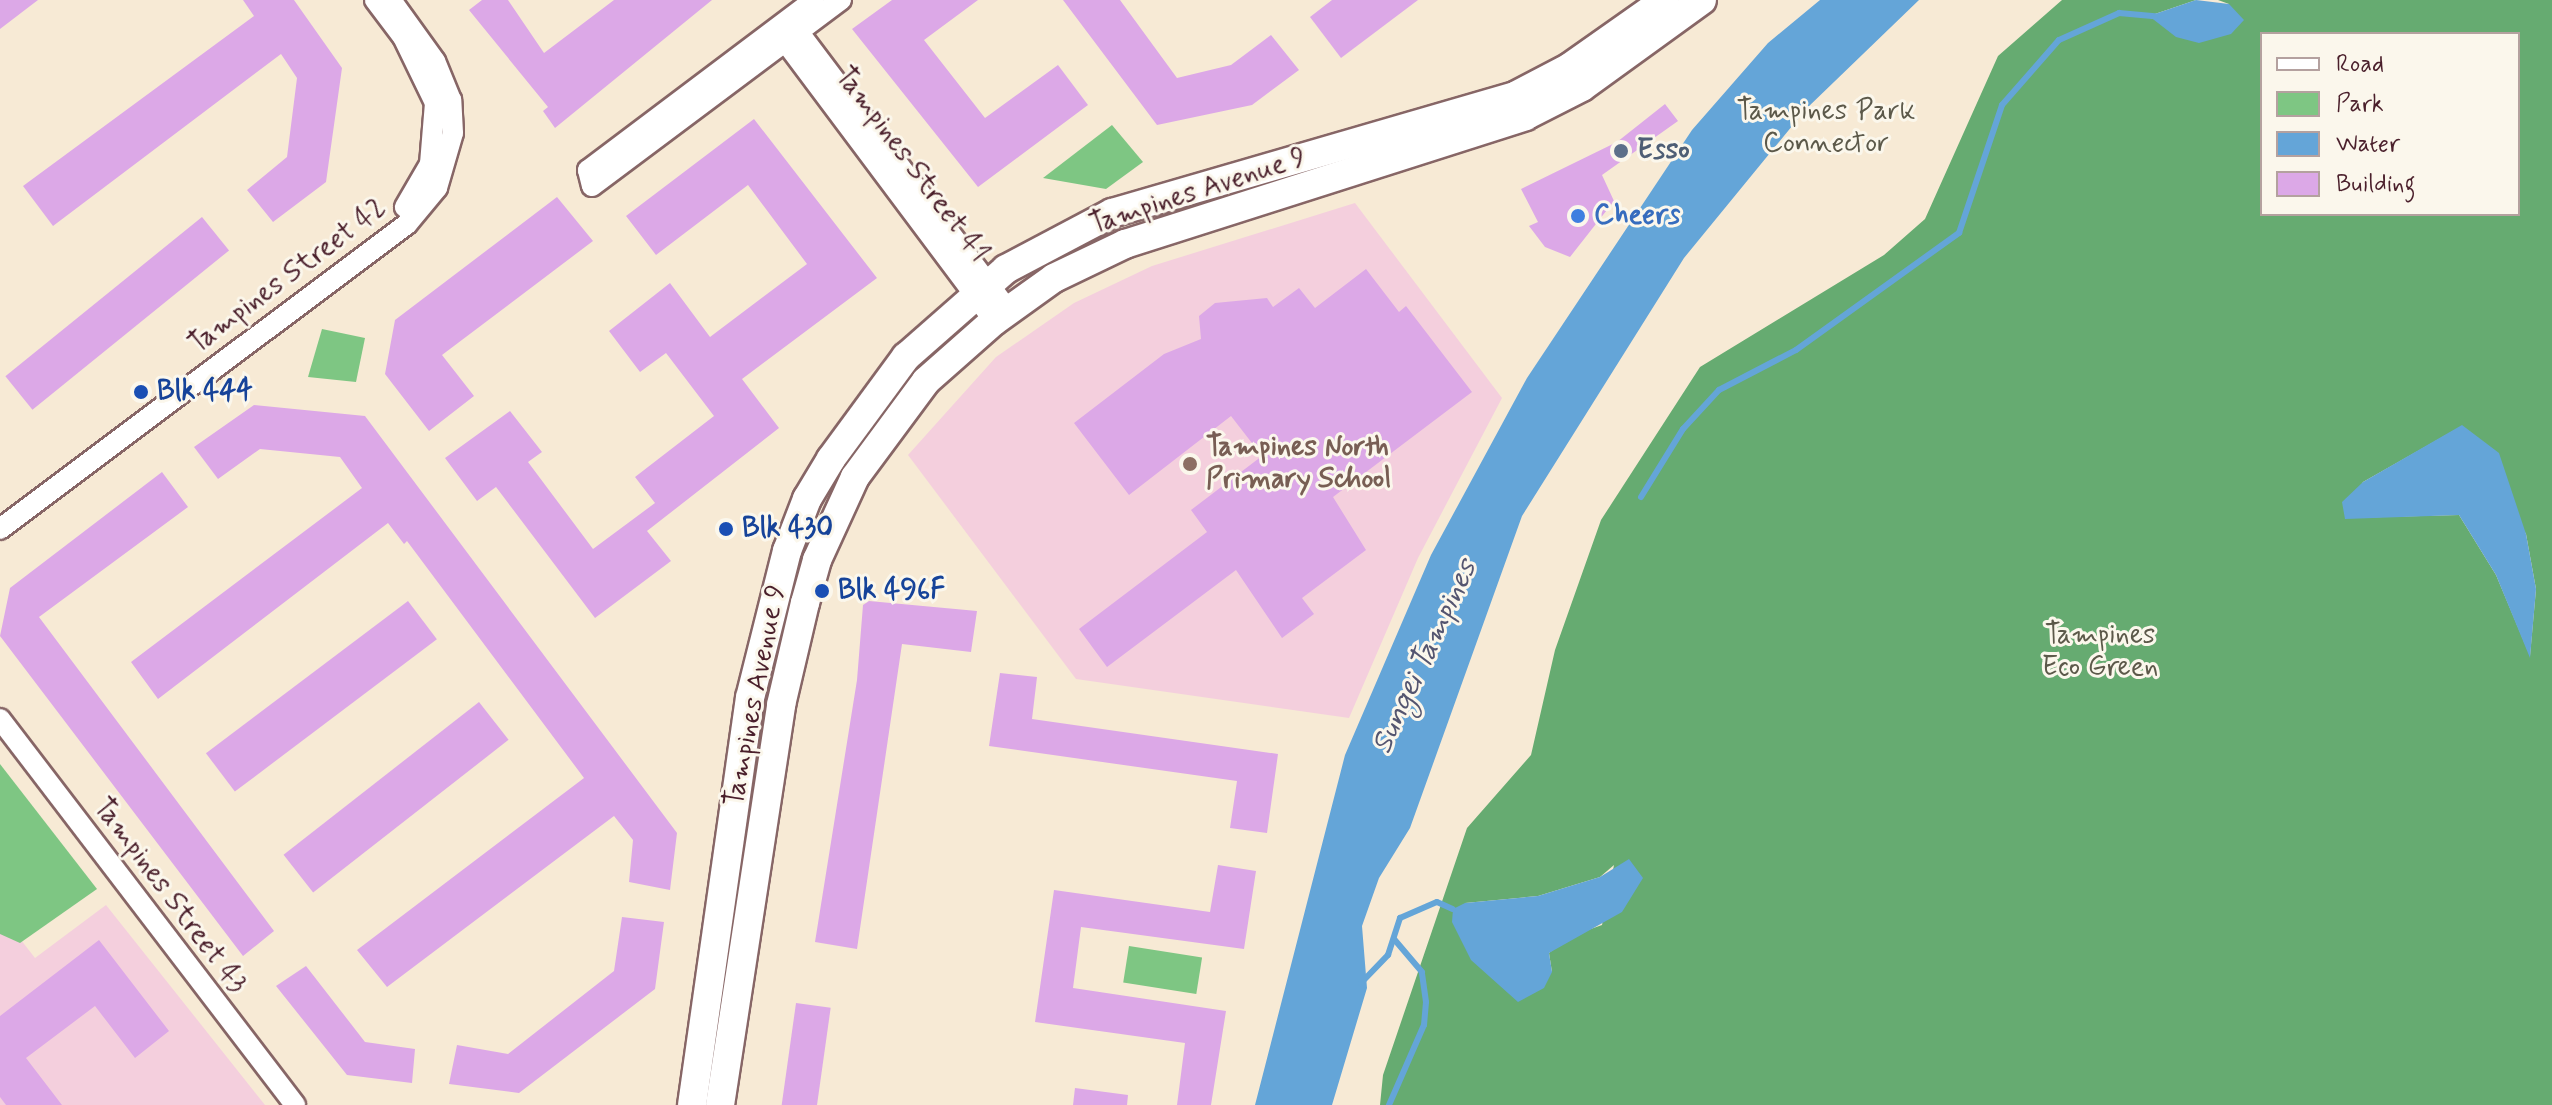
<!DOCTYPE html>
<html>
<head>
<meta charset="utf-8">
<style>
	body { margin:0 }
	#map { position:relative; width:2552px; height:1105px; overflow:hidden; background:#f7ead5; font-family:Mynerve,sans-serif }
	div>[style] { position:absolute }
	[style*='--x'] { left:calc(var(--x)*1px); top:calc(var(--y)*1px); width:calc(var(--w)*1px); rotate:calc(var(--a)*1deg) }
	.built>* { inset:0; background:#f4cfdd }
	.green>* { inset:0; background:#7ec683; transform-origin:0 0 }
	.forest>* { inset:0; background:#66ab71 }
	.water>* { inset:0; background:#64a5d8 }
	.stream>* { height:6px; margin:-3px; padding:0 3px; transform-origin:3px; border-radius:3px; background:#64a5d8 }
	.building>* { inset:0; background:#dca8e7; transform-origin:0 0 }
	.roads { filter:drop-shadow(2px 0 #876666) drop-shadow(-2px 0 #876666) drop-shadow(0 2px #876666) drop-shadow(0 -2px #876666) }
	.minor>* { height:20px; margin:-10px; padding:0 10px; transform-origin:10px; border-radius:10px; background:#fff }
	.secondary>* { height:28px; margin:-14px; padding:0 14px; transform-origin:14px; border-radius:14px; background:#fff }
	.dots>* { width:22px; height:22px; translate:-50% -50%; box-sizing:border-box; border:4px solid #fbf7ec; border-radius:50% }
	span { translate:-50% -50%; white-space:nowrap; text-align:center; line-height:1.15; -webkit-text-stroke:6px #fbf7ec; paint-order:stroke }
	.park-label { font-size:28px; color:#5c594a }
	.service-label { font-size:28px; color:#4e5e75; font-weight:700 }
	.left { translate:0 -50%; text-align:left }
	.street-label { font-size:28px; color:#4a1f2b }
	.shop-label { font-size:28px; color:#366cbe; font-weight:700 }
	.transit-label { font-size:28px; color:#164399; font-weight:700 }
	.education-label { font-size:28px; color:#785e54; font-weight:700 }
	.water-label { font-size:30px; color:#545570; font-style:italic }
	.legend { position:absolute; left:2260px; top:32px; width:260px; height:184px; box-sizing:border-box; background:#fbf7ec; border:2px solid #b4a19f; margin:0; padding:10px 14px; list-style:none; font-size:24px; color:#4a1f2b }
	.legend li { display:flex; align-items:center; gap:16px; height:40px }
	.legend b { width:40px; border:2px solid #b4a19f }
</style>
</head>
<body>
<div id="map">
	<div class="built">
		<i style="clip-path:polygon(1355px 203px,1502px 398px,1418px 558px,1349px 718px,1076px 679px,908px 455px,996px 357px,1074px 303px,1152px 266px)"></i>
		<i style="clip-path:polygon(106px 905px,265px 1105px,0 1105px,0 913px,35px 958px)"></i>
	</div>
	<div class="green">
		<i style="clip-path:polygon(1112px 125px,1143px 162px,1106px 189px,1043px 178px)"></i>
		<i style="clip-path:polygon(322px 329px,365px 338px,356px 382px,308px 377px)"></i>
		<i style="clip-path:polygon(0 764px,97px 889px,20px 943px,0 934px)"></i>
		<i style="left:1129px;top:946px;width:74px;height:37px;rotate:9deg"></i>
	</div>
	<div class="forest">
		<i style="clip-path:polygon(evenodd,2062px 0,2196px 0,2149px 16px,2229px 4px,2218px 0,2552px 0,2552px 1105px,1380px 1105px,1383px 1075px,1467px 828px,1531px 755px,1555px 650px,1601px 520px,1700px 367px,1884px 255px,1925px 219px,1998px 56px,2062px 0,2262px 34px,2518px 34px,2518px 214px,2262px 214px,2262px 34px,2062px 0,2462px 426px,2526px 534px,2536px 589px,2530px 656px,2496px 575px,2459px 515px,2345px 518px,2363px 482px,2462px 426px,2062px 0,1614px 865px,1602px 925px,1571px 936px,1549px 953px,1552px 972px,1465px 903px,1538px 896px,1600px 877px,1614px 865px)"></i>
	</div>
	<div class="water">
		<i style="clip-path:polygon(1820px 0,1919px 0,1806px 109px,1684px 258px,1522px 516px,1410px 828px,1379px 878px,1362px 926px,1367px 988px,1332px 1105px,1255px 1105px,1345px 755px,1431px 555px,1527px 378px,1692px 130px,1768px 43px)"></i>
		<i style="clip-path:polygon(2196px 0,2229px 4px,2244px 20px,2231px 34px,2199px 43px,2176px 37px,2149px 16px)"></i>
		<i style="clip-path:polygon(2462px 425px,2499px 453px,2526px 534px,2536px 589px,2530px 658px,2496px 575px,2459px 515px,2345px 519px,2342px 502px,2363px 482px)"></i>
		<i style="clip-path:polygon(1629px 859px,1643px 878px,1622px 912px,1549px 953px,1552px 972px,1544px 988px,1518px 1002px,1471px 960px,1452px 922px,1453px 909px,1465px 903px,1538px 896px,1600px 877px)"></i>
	</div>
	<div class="stream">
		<i style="--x:1641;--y:497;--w:80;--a:-58.3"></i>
		<i style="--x:1683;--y:429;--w:53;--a:-47.3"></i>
		<i style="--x:1719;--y:390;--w:87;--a:-27.5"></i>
		<i style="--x:1796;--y:350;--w:201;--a:-35.7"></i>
		<i style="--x:1959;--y:233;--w:135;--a:-71.4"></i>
		<i style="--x:2002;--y:105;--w:86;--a:-48.8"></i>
		<i style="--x:2059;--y:40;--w:66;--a:-24.2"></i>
		<i style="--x:2119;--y:13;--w:36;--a:5"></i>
		<i style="--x:1361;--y:983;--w:39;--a:-46"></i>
		<i style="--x:1388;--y:955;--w:39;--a:-72"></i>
		<i style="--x:1400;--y:918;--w:40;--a:-23.4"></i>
		<i style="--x:1437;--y:902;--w:17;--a:24"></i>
		<i style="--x:1389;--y:1105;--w:87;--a:-66.4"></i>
		<i style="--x:1424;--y:1025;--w:23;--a:-85"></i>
		<i style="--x:1426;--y:1002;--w:30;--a:-98"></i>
		<i style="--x:1422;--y:972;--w:43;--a:-130.3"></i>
	</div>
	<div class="building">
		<i style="clip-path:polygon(0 0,38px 0,0 29px)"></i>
		<i style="clip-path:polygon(243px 0,294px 0,342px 68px,326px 182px,273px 222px,247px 190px,287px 157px,297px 78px,281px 54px,53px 226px,23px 186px,254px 16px)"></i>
		<i style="clip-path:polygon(482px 0,508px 0,544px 53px,614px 0,712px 0,555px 128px,543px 111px,548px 107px,469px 10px)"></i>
		<i style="clip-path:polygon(892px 0,978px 0,924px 40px,985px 118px,1058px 65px,1088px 105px,978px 187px,852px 29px)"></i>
		<i style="clip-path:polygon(1063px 0,1120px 0,1177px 78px,1231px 65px,1271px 35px,1299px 70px,1252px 105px,1157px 125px)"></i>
		<i style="clip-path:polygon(1332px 0,1418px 0,1341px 58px,1310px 17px)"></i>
		<i style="clip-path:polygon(1665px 104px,1678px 121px,1602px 175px,1614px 201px,1570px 257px,1545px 247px,1529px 226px,1538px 222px,1521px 189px,1617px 142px)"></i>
		<i style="clip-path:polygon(754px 119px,877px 278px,742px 379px,779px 428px,647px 531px,671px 561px,595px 618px,496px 487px,477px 501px,445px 458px,510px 411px,542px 452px,528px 462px,593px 549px,655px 503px,635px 477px,714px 416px,666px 353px,640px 372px,609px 331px,670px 283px,710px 337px,807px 264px,748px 185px,656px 255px,626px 216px)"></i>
		<i style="clip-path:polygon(557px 197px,593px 241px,442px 355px,474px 396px,429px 431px,385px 374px,395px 320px)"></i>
		<i style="left:202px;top:217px;width:43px;height:253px;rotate:51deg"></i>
		<i style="clip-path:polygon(1366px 269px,1399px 312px,1406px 306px,1472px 392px,1333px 497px,1366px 550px,1302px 598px,1314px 614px,1282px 638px,1236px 570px,1107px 667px,1079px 629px,1207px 532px,1191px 510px,1262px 456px,1231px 416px,1129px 495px,1074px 423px,1164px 354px,1201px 339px,1199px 316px,1215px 303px,1267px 298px,1273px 307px,1299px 288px,1315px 308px)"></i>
		<i style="clip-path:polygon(254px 405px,365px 416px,677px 833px,670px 890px,629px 882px,633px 840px,614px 816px,387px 987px,357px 950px,584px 778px,407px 541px,404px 544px,388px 523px,158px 699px,131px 662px,362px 488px,340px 457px,260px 449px,218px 479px,194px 447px)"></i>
		<i style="clip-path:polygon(162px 472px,188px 507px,39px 617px,274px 931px,243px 956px,0 636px,10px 588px)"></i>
		<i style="left:408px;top:601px;width:48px;height:253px;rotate:53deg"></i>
		<i style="clip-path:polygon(869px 601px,977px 611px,971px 652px,902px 644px,857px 949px,815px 942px,857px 680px,863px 605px)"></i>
		<i style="clip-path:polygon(1000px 673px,1037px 677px,1032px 719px,1278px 754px,1267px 833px,1230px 828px,1237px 781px,989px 746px)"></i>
		<i style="left:479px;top:702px;width:48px;height:248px;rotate:52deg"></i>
		<i style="clip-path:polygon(1218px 865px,1256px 871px,1244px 949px,1081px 927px,1073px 988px,1226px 1011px,1211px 1105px,1177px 1105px,1185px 1043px,1035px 1022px,1054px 890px,1210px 912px)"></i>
		<i style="clip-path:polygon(622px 917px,664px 922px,655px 989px,519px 1093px,449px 1084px,457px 1045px,508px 1054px,614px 971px)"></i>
		<i style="clip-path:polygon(99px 940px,169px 1031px,135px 1058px,95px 1006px,26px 1058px,62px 1105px,6px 1105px,0 1097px,0 1016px)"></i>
		<i style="clip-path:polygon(306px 966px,365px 1042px,415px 1049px,412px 1083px,347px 1075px,276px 986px)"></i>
		<i style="left:796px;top:1003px;width:35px;height:103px;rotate:8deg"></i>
		<i style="clip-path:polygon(1075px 1088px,1128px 1095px,1127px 1105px,1073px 1105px)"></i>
	</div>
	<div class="roads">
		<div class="minor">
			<i style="--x:375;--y:0;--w:46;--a:52.9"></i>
			<i style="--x:403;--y:37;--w:73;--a:64.1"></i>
			<i style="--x:435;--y:103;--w:61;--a:94.7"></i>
			<i style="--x:430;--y:164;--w:50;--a:120.2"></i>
			<i style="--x:814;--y:0;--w:283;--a:143"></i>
			<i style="--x:588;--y:170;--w:16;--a:76"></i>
			<i style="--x:592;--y:186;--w:311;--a:-36.8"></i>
			<i style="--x:791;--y:22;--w:361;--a:53"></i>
			<i style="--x:778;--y:32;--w:361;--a:53.2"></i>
			<i style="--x:0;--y:529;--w:509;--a:-36.85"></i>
			<i style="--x:407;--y:224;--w:47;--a:-50.2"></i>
			<i style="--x:437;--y:188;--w:57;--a:-73.8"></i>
			<i style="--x:453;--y:133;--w:33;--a:-93"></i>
			<i style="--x:451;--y:100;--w:42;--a:-112.3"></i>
			<i style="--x:435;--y:61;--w:75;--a:-125.8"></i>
			<i style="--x:0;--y:719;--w:486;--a:52.6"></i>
		</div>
		<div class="secondary">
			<i style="--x:692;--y:1105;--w:411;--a:-81.9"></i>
			<i style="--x:750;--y:698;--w:152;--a:-75.9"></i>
			<i style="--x:787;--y:551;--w:56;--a:-69"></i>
			<i style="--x:807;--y:499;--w:47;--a:-59"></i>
			<i style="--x:831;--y:459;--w:127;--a:-53.7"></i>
			<i style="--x:906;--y:357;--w:133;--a:-41.3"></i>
			<i style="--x:1006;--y:269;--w:120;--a:-27.8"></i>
			<i style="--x:1112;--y:213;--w:422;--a:-16.2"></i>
			<i style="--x:1517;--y:95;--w:60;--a:-27.8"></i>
			<i style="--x:1570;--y:67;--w:116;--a:-35.2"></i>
			<i style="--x:720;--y:1105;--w:405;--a:-81.3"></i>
			<i style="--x:781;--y:705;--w:105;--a:-76.8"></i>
			<i style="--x:805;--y:603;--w:45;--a:-74.4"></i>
			<i style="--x:817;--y:560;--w:91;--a:-65.4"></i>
			<i style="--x:855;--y:477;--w:119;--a:-53.5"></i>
			<i style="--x:926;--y:381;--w:91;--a:-41.4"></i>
			<i style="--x:994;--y:321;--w:74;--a:-35.6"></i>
			<i style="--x:1054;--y:278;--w:79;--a:-25.6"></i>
			<i style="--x:1125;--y:244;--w:420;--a:-17.7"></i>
			<i style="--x:1525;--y:116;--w:64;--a:-27"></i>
			<i style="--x:1582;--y:87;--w:148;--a:-35.9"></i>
		</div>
	</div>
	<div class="dots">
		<i style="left:1621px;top:151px;background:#5c6f8a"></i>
		<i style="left:1578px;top:216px;background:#3f7fe0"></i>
		<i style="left:141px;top:392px;background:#1a4fb4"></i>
		<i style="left:1190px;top:464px;background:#8d6e63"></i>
		<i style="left:726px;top:529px;background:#1a4fb4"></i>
		<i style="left:822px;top:591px;background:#1a4fb4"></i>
	</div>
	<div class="park-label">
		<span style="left:1826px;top:128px">Tampines Park<br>Connector</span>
		<span style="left:2100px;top:652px">Tampines<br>Eco Green</span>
	</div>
	<div class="service-label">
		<span class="left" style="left:1637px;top:151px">Esso</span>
	</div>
	<div class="street-label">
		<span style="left:911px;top:165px;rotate:53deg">Tampines Street 41</span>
		<span style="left:1198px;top:192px;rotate:-18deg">Tampines Avenue 9</span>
		<span style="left:288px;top:277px;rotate:-37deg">Tampines Street 42</span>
		<span style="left:756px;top:696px;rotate:-79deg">Tampines Avenue 9</span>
		<span style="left:169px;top:896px;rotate:53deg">Tampines Street 43</span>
	</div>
	<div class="shop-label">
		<span class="left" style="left:1594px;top:216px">Cheers</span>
	</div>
	<div class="transit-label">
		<span class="left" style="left:157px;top:392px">Blk 444</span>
		<span class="left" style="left:742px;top:529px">Blk 430</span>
		<span class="left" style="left:838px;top:591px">Blk 496F</span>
	</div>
	<div class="education-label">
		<span class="left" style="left:1206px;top:464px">Tampines North<br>Primary School</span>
	</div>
	<div class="water-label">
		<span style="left:1425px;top:657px;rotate:-65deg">Sungei Tampines</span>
	</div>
	<ul class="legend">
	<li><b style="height:10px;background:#fff"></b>Road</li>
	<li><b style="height:22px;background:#7ec683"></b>Park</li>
	<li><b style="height:22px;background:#64a5d8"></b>Water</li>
	<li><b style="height:22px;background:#dca8e7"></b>Building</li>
	</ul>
</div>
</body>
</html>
